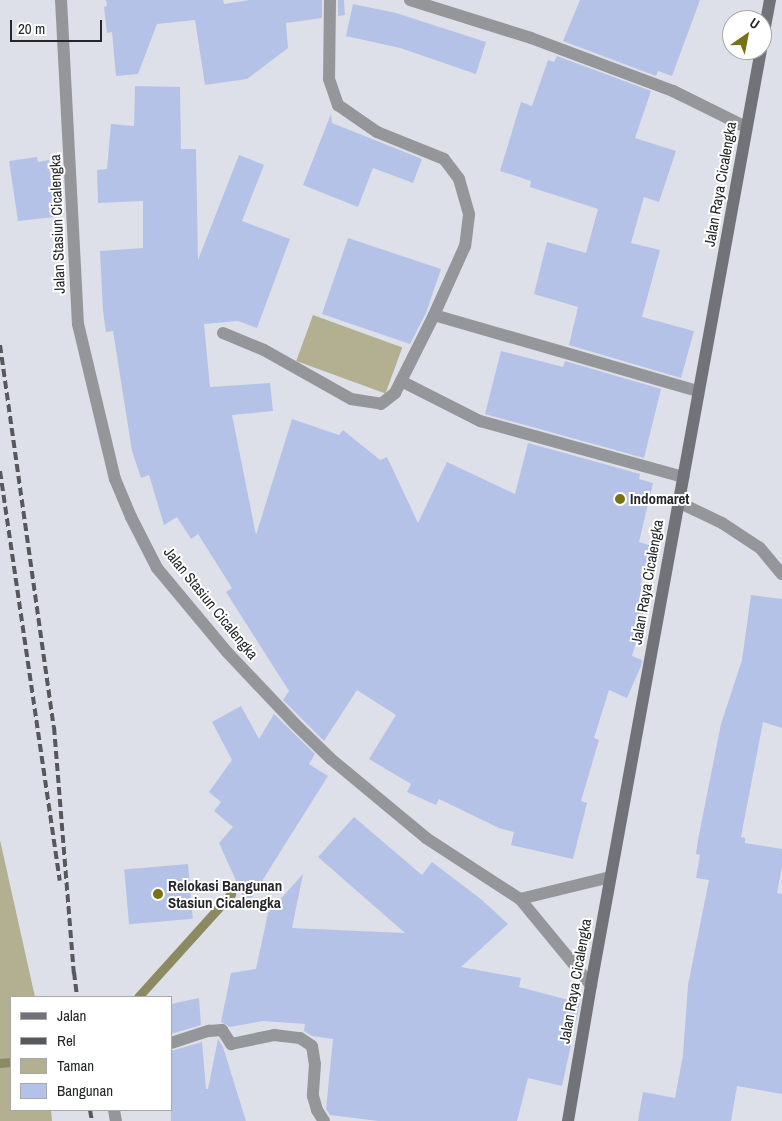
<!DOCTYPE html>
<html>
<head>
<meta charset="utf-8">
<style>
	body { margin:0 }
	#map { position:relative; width:782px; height:1121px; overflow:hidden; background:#dde0e8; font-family:"Archivo Narrow",sans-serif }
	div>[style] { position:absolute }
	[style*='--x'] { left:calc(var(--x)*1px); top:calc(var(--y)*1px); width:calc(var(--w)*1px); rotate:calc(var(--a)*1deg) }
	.green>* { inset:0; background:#b2b090; transform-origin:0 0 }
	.stream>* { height:9px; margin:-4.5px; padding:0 4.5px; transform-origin:4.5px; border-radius:4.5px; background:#8c8a62 }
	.building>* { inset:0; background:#b5c2e8; transform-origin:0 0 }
	.minor>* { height:12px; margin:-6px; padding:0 6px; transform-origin:6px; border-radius:6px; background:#95969a }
	.secondary>* { height:12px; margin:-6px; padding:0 6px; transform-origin:6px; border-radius:6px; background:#717378 }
	.rail>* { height:4px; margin-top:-2px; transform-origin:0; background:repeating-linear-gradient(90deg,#57585c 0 8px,transparent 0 12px) }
	.dots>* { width:14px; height:14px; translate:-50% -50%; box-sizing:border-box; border:2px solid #fff; border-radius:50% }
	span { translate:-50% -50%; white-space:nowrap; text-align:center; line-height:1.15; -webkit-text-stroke:4px #fff; paint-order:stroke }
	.street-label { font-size:15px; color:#252629 }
	.poi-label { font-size:15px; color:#252629; font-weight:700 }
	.left { translate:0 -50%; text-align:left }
	.legend { position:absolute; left:10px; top:996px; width:162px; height:115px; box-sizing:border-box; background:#fff; border:1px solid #a8a8a9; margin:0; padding:6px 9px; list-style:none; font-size:15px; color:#252629 }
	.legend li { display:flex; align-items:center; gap:10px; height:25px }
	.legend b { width:25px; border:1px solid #a8a8a9 }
	.north { position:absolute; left:722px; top:10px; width:50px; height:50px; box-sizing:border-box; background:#fff; border:1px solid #a8a8a9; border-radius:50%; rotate:33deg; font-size:14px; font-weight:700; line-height:20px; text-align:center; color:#252629 }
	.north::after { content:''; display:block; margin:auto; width:18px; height:22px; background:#797215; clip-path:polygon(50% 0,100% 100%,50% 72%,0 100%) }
	.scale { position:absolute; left:10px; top:20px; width:92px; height:22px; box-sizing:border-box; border:2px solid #252629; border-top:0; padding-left:6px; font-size:15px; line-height:18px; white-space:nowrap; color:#252629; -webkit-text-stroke:4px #fff; paint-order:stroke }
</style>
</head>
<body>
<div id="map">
	<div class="green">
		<i style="left:313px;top:315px;width:95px;height:49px;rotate:20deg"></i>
		<i style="clip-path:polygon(0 840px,35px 997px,11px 997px,11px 1110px,51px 1110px,52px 1121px,0 1121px)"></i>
	</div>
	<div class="stream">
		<i style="--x:138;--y:997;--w:139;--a:-47.9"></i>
		<i style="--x:0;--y:1063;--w:11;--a:-5"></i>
	</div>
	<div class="building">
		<i style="clip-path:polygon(106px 0,223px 0,224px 4px,250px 0,322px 0,322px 18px,286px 23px,288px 48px,247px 79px,205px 85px,195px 20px,157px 24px,138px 74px,116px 76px,112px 32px,107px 33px,104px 7px,107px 6px)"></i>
		<i style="clip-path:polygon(338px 0,344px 0,345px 15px,338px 16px)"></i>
		<i style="clip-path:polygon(580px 0,700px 0,672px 76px,658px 71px,656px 76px,563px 41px)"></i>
		<i style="clip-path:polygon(353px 4px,396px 13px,486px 42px,476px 74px,400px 48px,346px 36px)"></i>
		<i style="clip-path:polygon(557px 56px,651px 91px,635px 138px,676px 151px,659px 202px,644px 197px,631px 243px,660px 250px,642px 317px,694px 331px,681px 378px,569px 345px,578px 307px,534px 294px,547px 242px,586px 253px,598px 209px,530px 187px,531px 181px,500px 171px,521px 102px,532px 106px,548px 60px,554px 62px)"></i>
		<i style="clip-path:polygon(135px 86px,180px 87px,181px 149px,196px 149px,198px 260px,239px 155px,264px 165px,242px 221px,290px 239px,257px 328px,238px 321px,204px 324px,210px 387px,270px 383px,273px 411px,232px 415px,256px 535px,292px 419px,339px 435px,343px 430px,380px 460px,387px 457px,418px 523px,447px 462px,515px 494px,528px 443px,640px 474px,639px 479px,653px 483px,639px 542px,652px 546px,640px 585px,651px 588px,632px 656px,642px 660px,641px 666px,627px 698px,609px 690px,594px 738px,599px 740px,581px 801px,587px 803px,573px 859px,511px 845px,514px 832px,499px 828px,439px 799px,436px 805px,407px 792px,411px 784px,369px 759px,396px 715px,357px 690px,324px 741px,283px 700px,289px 691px,226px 592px,232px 588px,198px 534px,191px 539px,177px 517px,164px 525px,149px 475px,141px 478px,132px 451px,113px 331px,106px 332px,103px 311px,100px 251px,143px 248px,143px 201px,98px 203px,97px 170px,107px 169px,111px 124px,134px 126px)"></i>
		<i style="clip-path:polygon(331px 114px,332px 123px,422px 159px,413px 183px,373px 168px,358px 207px,303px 185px)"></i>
		<i style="clip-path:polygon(37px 157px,38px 162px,49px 160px,55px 217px,18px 221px,9px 161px)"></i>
		<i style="clip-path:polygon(348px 238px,441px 269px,426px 313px,410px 344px,322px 314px)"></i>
		<i style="clip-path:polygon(501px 351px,563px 367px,565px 361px,661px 389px,644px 458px,485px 414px)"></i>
		<i style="clip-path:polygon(751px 595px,782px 599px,782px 728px,763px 722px,741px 837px,745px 838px,745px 843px,782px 849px,782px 867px,777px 893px,782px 894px,782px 1094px,737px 1086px,731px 1121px,638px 1121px,643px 1092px,675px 1098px,683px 1055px,688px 985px,709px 880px,696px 878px,700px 855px,696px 854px,698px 840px,721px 724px,742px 660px)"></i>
		<i style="clip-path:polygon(241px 706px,259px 739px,274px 714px,315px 754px,309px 764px,328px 776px,247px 905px,219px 843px,233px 827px,214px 811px,221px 802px,209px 792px,232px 760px,212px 722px)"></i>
		<i style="clip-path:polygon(354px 817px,422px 875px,432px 862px,482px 900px,508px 924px,461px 967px,521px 978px,519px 987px,580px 1003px,562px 1086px,528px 1078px,517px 1121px,378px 1121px,330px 1115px,326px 1109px,333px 1039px,312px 1036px,304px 1031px,305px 1024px,263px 1021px,230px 1027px,221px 1022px,231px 973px,256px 969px,268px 913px,303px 874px,292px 928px,405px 933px,318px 857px)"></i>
		<i style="left:188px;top:864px;width:55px;height:64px;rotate:85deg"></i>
		<i style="clip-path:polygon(199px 998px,201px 1025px,171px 1034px,171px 1004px)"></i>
		<i style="clip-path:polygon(218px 1039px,223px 1047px,246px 1121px,171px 1121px,171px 1051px,202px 1042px,206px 1089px,208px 1089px)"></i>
	</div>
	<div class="minor">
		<i style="--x:61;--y:0;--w:324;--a:87"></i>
		<i style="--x:78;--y:324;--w:159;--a:76.6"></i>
		<i style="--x:115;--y:479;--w:41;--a:67.2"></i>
		<i style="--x:131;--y:517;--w:57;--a:63"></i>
		<i style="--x:157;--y:568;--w:109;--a:50.2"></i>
		<i style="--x:227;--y:652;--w:99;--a:46.6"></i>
		<i style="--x:295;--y:724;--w:50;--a:44.2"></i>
		<i style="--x:331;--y:759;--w:124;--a:39.7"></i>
		<i style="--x:426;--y:838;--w:112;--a:33"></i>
		<i style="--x:520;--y:899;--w:112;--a:50.5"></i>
		<i style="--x:330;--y:0;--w:79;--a:90.7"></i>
		<i style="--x:329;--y:79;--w:28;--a:71"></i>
		<i style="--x:338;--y:105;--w:47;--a:34.7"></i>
		<i style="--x:377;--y:132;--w:72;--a:21.9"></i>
		<i style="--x:444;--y:159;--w:25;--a:53"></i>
		<i style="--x:459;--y:179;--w:37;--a:74"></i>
		<i style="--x:469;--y:215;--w:31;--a:97"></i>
		<i style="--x:465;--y:246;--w:76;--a:114.2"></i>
		<i style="--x:410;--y:0;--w:127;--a:17.4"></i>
		<i style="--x:531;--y:38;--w:152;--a:20.5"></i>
		<i style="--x:673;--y:91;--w:81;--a:26.3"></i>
		<i style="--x:223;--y:333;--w:44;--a:22.5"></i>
		<i style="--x:264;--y:350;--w:100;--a:29.4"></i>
		<i style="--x:351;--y:399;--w:30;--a:9"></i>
		<i style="--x:381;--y:404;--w:18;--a:-38"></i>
		<i style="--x:395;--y:393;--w:87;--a:-63.4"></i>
		<i style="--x:434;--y:315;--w:275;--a:16.1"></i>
		<i style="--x:401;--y:381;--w:89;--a:26.9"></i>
		<i style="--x:480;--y:421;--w:211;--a:15.4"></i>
		<i style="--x:678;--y:502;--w:49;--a:25.5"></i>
		<i style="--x:722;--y:523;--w:45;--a:33.3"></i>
		<i style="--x:760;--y:548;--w:34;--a:50"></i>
		<i style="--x:520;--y:899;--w:93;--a:-13.7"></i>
		<i style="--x:171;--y:1043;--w:40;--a:-18"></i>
		<i style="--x:209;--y:1031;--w:13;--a:-4"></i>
		<i style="--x:222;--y:1030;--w:17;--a:57"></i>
		<i style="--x:231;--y:1044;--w:44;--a:-11.8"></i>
		<i style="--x:274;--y:1035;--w:26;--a:7"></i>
		<i style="--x:300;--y:1038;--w:14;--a:34"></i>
		<i style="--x:312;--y:1046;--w:18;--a:81"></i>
		<i style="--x:315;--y:1064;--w:32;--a:94"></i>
		<i style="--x:313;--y:1096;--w:15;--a:74"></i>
		<i style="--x:317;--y:1110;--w:13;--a:58"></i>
		<i style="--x:114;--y:1110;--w:11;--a:80"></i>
	</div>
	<div class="secondary">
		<i style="--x:762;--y:43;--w:44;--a:-79.5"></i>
		<i style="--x:568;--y:1121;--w:138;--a:-80.4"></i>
		<i style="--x:591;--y:985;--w:950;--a:-79.7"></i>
	</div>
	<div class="rail">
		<i style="--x:0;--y:345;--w:386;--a:82"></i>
		<i style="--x:54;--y:727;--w:252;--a:85.4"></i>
		<i style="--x:0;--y:471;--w:414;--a:81.7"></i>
		<i style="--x:74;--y:972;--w:25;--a:83"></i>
		<i style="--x:90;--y:1110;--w:11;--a:80"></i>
	</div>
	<div class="dots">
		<i style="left:620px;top:499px;background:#797215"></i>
		<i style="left:158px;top:894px;background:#797215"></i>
	</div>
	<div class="street-label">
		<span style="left:720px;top:184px;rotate:-80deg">Jalan Raya Cicalengka</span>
		<span style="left:57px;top:224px;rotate:-92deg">Jalan Stasiun Cicalengka</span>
		<span style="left:647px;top:582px;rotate:-80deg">Jalan Raya Cicalengka</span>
		<span style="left:211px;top:603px;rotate:51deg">Jalan Stasiun Cicalengka</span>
		<span style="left:575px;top:981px;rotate:-80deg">Jalan Raya Cicalengka</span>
	</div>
	<div class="poi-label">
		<span class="left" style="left:630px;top:499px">Indomaret</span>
		<span class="left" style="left:168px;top:894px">Relokasi Bangunan<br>Stasiun Cicalengka</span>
	</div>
	<ul class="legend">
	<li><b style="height:6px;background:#717378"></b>Jalan</li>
	<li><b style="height:6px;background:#57585c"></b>Rel</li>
	<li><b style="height:14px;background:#b2b090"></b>Taman</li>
	<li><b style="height:14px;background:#b5c2e8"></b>Bangunan</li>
	</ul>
	<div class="north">U</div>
	<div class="scale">20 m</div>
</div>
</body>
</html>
